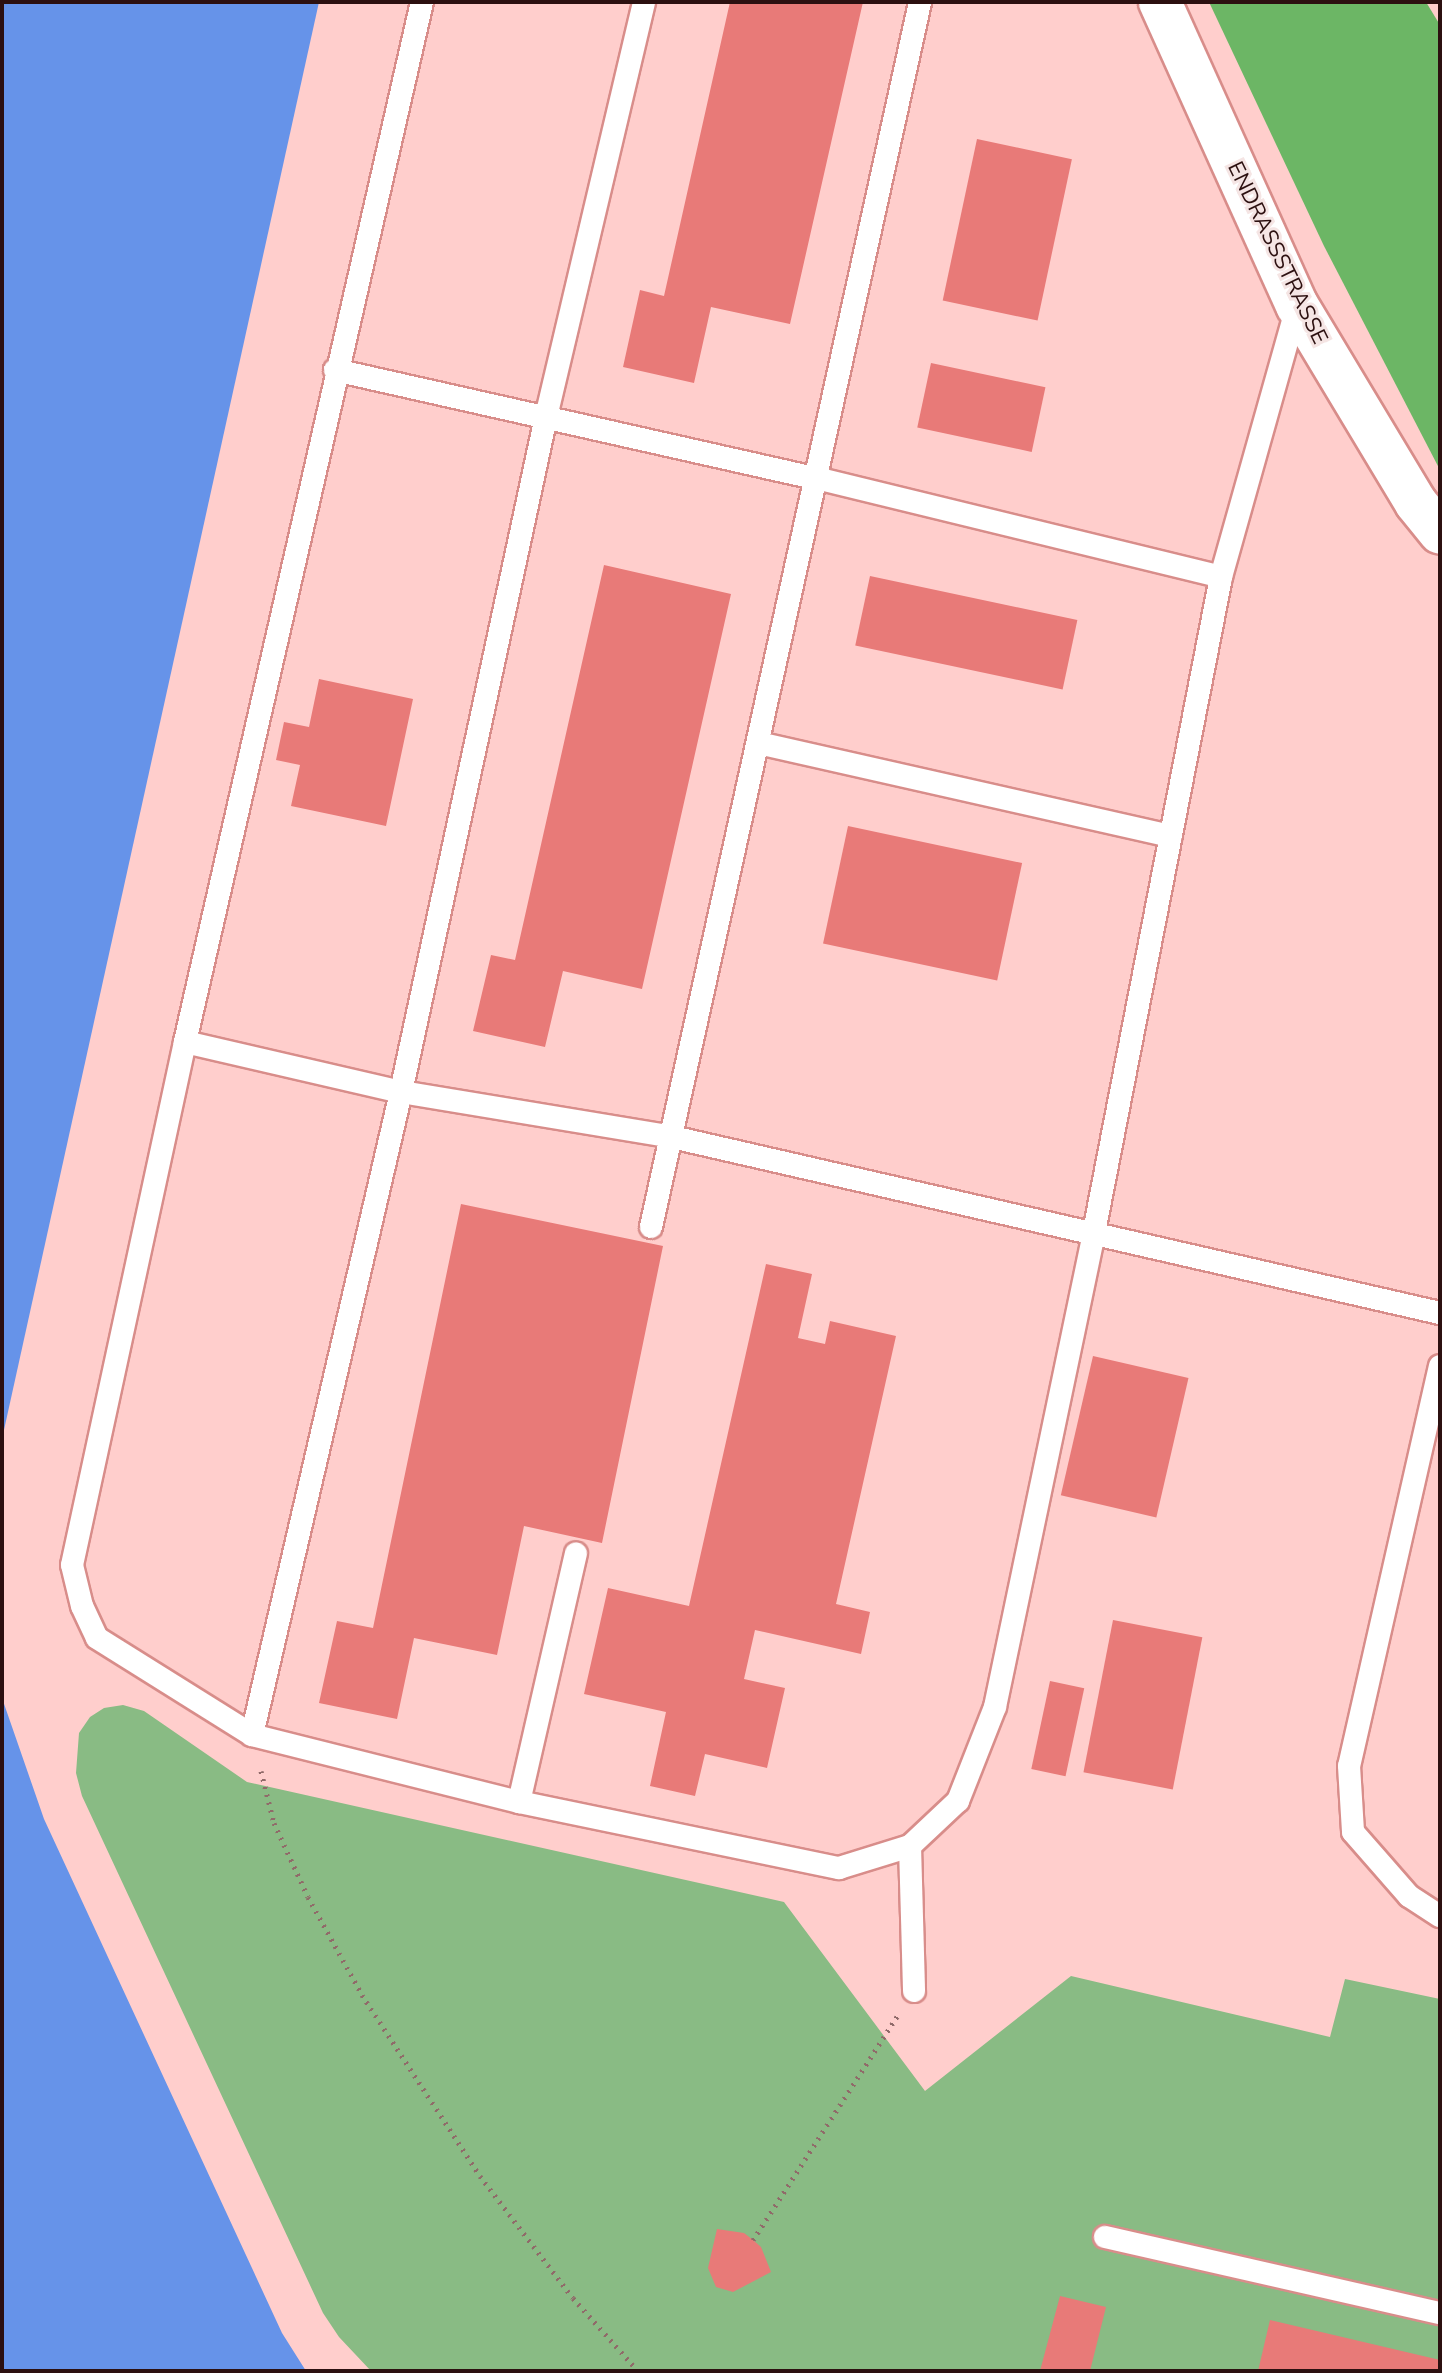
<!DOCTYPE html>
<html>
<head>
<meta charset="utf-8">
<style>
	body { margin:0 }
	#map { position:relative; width:1442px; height:2373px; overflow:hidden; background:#ffcecc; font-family:"Nunito Sans",sans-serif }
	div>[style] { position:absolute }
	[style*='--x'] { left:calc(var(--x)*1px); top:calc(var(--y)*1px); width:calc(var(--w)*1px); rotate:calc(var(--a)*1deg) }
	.green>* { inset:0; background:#89bb84 }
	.forest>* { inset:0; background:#6cb665 }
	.water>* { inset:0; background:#6693e9 }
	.building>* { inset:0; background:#e87a78; transform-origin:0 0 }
	.path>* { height:5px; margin-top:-2.5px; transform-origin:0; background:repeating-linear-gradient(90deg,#906a69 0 2px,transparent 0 8px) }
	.roads { filter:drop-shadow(2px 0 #d88d8a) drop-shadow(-2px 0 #d88d8a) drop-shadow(0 2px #d88d8a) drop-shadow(0 -2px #d88d8a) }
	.service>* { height:22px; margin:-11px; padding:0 11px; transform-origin:11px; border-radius:11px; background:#fff }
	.minor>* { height:42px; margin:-21px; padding:0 21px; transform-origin:21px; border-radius:21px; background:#fff }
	span { translate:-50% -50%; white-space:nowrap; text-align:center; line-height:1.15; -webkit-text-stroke:6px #f5e5e4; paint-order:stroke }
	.street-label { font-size:22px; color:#2c1010 }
	.frame { position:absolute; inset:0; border:4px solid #2c1010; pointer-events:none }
</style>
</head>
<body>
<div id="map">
	<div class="green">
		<i style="clip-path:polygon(123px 1705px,144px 1711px,247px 1782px,784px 1902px,925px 2091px,1071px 1976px,1330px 2037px,1345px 1979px,1440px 1999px,1440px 2371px,371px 2371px,339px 2337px,323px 2313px,82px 1796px,76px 1773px,79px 1733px,90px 1717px,104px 1708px)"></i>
	</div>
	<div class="forest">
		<i style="clip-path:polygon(1209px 2px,1426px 2px,1440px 25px,1440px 470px,1324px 246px)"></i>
	</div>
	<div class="water">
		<i style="clip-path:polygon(2px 2px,319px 2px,2px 1439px)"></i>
		<i style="clip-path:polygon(2px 1698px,44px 1819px,282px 2333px,306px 2371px,2px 2371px)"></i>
	</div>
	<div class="building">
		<i style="clip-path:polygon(730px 2px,863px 2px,790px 324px,711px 307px,694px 383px,623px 367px,640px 290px,664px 296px)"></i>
		<i style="left:977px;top:139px;width:97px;height:165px;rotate:12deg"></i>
		<i style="left:931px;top:363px;width:117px;height:66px;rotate:12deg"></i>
		<i style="clip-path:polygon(604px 565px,731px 594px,642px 989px,563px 971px,545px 1047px,473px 1031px,491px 955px,515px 960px)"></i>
		<i style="left:870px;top:576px;width:212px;height:71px;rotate:12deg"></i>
		<i style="clip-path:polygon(319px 679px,413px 699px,386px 826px,291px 806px,300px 765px,276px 760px,284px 722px,309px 727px)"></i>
		<i style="left:848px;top:826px;width:178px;height:120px;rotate:12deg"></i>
		<i style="clip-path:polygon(461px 1204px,663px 1246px,602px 1543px,524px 1526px,497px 1655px,414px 1638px,397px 1719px,319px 1703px,337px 1621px,373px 1628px)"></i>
		<i style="clip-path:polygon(766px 1264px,812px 1274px,798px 1338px,825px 1344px,830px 1321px,896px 1336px,836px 1604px,870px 1612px,861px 1654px,755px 1630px,744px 1679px,785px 1688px,767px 1768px,705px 1754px,695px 1796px,650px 1786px,666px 1712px,584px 1694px,608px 1588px,689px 1606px)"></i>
		<i style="left:1093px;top:1356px;width:98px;height:143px;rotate:13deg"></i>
		<i style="left:1113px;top:1620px;width:91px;height:155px;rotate:11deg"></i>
		<i style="left:1050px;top:1681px;width:35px;height:90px;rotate:12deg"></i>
		<i style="clip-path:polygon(717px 2229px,744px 2233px,753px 2240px,761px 2247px,771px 2272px,733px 2292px,716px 2287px,708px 2268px)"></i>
		<i style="clip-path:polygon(1060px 2296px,1106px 2307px,1090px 2371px,1040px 2371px)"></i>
		<i style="clip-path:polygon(1270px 2320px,1440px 2360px,1440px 2371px,1258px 2371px)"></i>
	</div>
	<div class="path">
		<i style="--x:261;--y:1771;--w:54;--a:76"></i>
		<i style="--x:274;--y:1823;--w:81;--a:65.3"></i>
		<i style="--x:308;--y:1897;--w:112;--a:61.1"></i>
		<i style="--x:362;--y:1995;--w:216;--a:56.9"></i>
		<i style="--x:480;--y:2176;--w:153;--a:52.7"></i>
		<i style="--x:573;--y:2298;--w:98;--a:48.3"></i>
		<i style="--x:753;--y:2240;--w:268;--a:-57.2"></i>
	</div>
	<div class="roads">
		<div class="service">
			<i style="--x:422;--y:2;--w:1067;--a:102.84"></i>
			<i style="--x:185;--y:1042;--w:535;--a:102.19"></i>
			<i style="--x:72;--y:1565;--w:42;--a:76.3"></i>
			<i style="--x:82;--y:1606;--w:35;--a:65"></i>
			<i style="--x:97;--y:1638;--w:183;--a:32"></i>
			<i style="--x:252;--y:1735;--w:275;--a:14.1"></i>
			<i style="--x:519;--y:1802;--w:327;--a:11.7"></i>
			<i style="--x:839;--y:1868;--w:74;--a:-17.2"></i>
			<i style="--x:910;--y:1846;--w:66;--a:-43.2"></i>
			<i style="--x:958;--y:1801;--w:101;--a:-68.5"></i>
			<i style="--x:995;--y:1707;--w:485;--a:-78.2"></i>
			<i style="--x:1094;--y:1232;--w:667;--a:-79.03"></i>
			<i style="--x:1221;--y:577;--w:281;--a:-74.3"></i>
			<i style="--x:335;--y:370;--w:493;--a:12.7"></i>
			<i style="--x:816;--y:478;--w:417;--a:13.7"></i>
			<i style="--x:758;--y:743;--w:423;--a:12.7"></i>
			<i style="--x:185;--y:1042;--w:222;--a:13"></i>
			<i style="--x:401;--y:1092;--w:275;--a:9.4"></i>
			<i style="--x:672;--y:1137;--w:788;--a:12.91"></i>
			<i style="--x:651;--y:1227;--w:1254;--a:-77.61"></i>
			<i style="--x:1440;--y:1366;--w:410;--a:102.8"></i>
			<i style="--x:1349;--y:1766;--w:66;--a:86.5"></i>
			<i style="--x:1353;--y:1832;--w:85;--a:48.8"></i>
			<i style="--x:1409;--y:1896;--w:37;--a:33"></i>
			<i style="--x:252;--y:1735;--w:660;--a:-76.95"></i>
			<i style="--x:401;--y:1092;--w:690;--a:-77.88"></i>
			<i style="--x:546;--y:417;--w:426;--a:-76.7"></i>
			<i style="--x:519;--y:1802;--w:255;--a:-77.1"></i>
			<i style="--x:910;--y:1846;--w:145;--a:88.4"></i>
			<i style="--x:1105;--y:2237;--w:344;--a:12.8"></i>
		</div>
		<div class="minor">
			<i style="--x:1160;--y:2;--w:333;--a:65.7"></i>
			<i style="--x:1297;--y:305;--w:231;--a:59"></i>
			<i style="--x:1416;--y:503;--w:38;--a:51"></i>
		</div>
	</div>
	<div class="street-label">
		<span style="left:1277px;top:253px;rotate:64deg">ENDRASSSTRASSE</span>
	</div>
	<div class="frame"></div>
</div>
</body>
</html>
